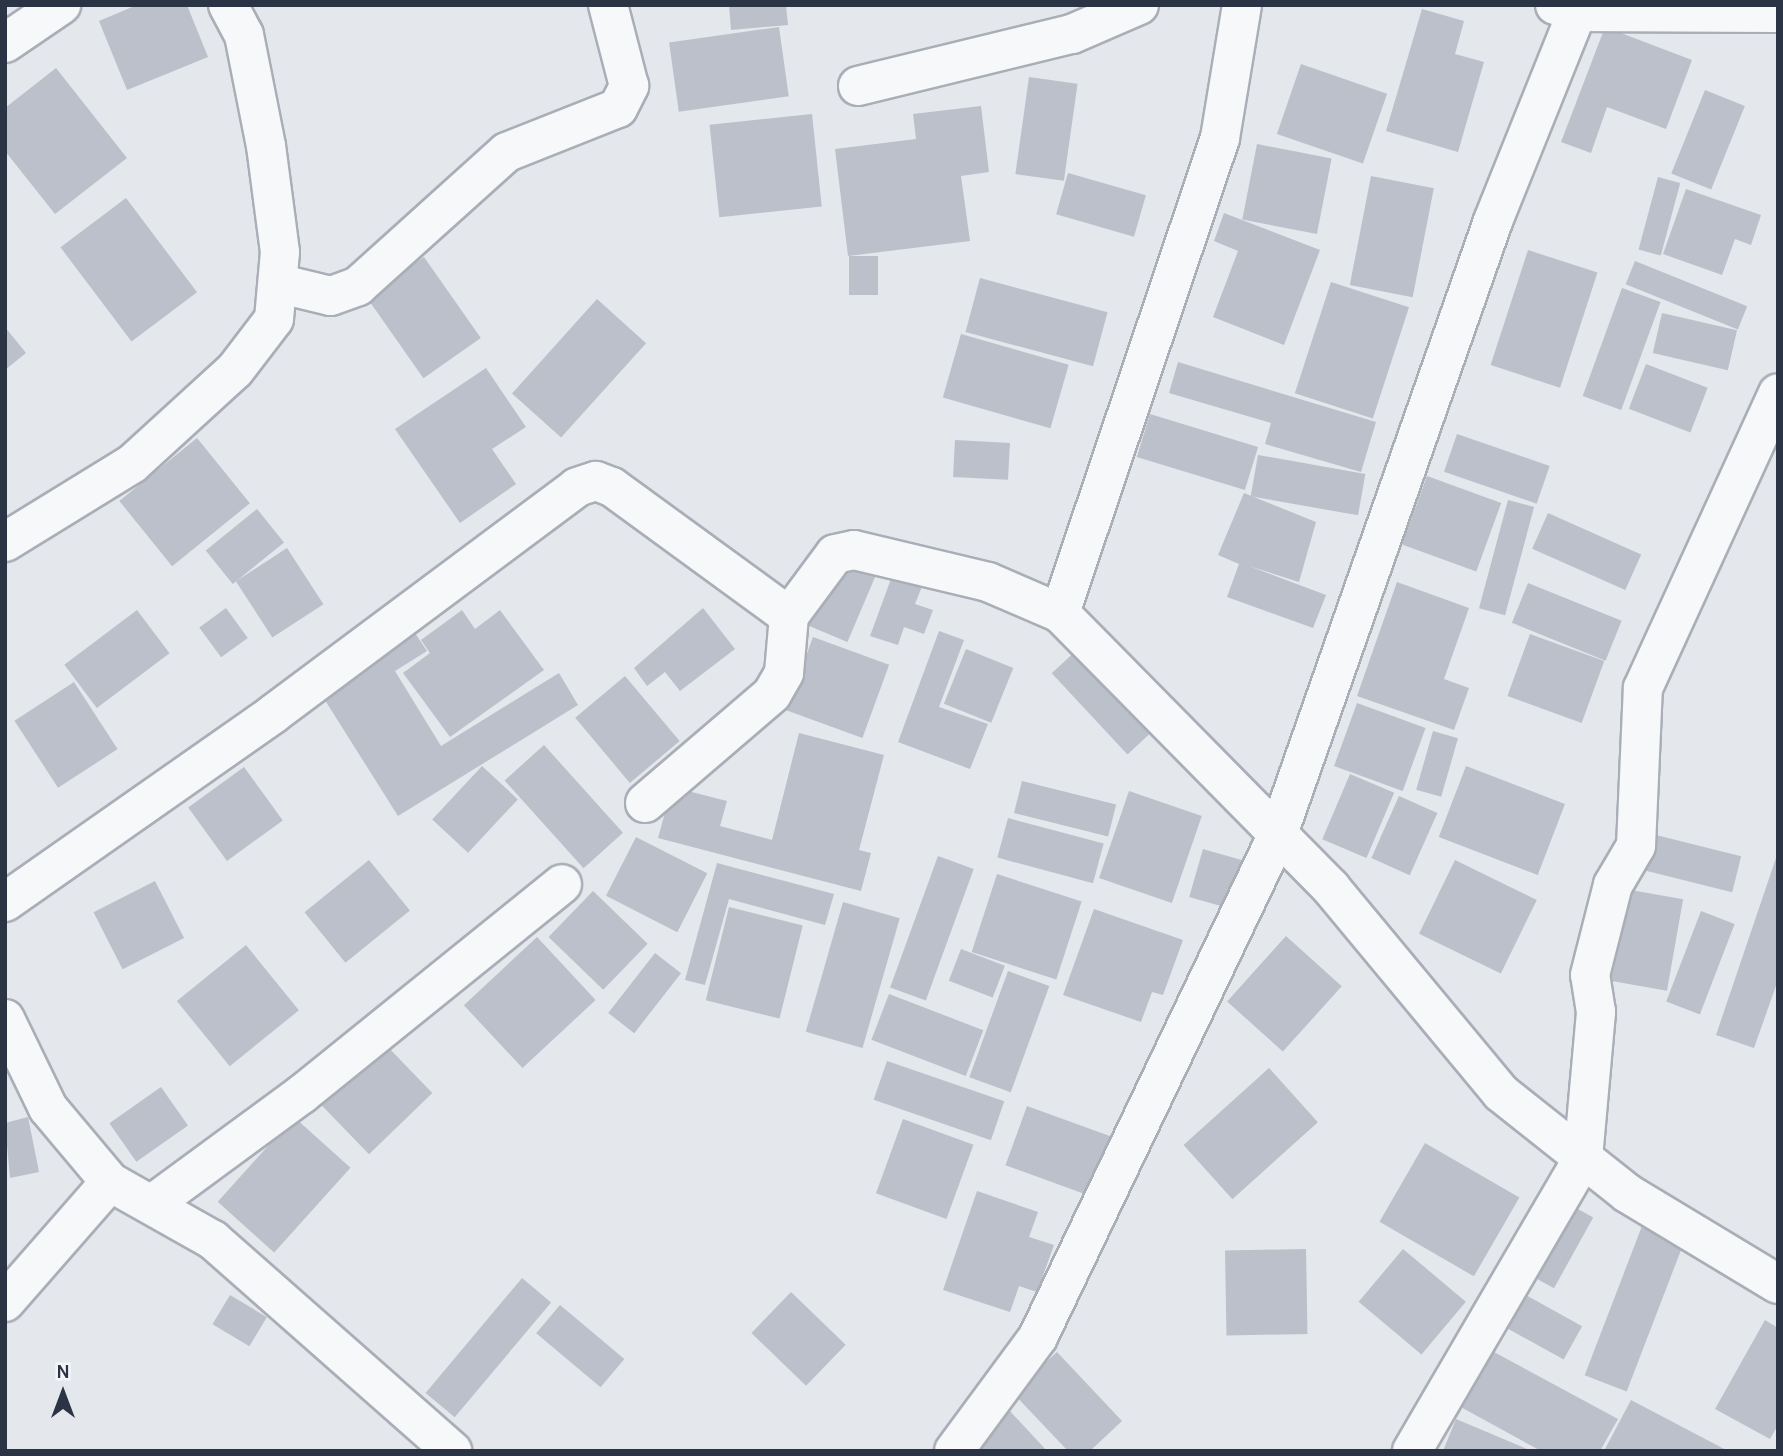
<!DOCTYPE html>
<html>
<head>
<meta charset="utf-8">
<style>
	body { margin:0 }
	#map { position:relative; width:1783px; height:1456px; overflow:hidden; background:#e4e7ec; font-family:Karla,sans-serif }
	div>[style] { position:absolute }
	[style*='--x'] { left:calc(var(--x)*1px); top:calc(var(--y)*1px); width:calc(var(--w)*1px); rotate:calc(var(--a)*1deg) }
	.building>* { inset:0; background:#bbc0ca; transform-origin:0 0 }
	.roads { filter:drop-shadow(2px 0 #a9aeb7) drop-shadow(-2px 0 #a9aeb7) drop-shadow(0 2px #a9aeb7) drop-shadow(0 -2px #a9aeb7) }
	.minor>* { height:38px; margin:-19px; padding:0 19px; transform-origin:19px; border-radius:19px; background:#f7f8fa }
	span { translate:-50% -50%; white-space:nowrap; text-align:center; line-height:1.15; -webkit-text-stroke:5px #f4f6f9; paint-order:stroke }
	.frame { position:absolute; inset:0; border:7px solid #2b3445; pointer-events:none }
	.north { position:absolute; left:28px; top:1358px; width:70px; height:70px; -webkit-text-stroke:5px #f4f6f9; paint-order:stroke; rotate:0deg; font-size:19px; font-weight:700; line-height:28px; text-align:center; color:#2b3445 }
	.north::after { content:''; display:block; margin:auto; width:24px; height:32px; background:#2b3445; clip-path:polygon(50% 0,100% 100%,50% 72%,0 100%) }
</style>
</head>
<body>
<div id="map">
	<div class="building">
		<i style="clip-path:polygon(137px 5px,187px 5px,208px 57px,127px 90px,99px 21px)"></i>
		<i style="clip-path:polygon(729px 5px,786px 5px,788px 25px,731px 30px)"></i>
		<i style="clip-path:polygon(1422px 9px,1464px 21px,1455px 54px,1484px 62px,1458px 152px,1386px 131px)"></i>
		<i style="left:779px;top:27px;width:70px;height:111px;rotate:82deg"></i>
		<i style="clip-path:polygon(1605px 27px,1692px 60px,1666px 129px,1607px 107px,1591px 153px,1561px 142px)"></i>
		<i style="left:1301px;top:64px;width:91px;height:74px;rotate:19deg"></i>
		<i style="clip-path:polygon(56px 68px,127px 158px,55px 214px,5px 151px,5px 108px)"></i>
		<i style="left:1029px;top:77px;width:49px;height:98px;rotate:8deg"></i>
		<i style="left:1705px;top:90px;width:43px;height:90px;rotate:22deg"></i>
		<i style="clip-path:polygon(981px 106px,989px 172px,961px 176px,970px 241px,848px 256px,835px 149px,916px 139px,913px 114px)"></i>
		<i style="left:812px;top:114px;width:93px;height:103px;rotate:84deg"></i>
		<i style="left:1257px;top:144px;width:76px;height:77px;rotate:11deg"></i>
		<i style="left:1068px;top:173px;width:81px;height:43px;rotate:16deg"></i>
		<i style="left:1371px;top:176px;width:64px;height:111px;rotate:11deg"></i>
		<i style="left:1658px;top:177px;width:23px;height:75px;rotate:15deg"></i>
		<i style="clip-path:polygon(1686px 189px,1761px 215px,1751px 245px,1735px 239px,1722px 275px,1663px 254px)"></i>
		<i style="left:126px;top:198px;width:118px;height:82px;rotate:53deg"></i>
		<i style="clip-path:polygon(1224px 213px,1320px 250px,1284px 345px,1213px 317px,1238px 251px,1214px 241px)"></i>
		<i style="left:1528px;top:250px;width:73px;height:121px;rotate:18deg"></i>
		<i style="left:849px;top:256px;width:29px;height:39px"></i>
		<i style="left:424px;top:257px;width:99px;height:70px;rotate:55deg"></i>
		<i style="left:1635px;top:261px;width:121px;height:25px;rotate:22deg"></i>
		<i style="left:980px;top:278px;width:132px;height:56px;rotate:15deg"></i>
		<i style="left:1331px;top:282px;width:82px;height:117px;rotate:18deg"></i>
		<i style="left:1622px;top:288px;width:41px;height:115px;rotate:20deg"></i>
		<i style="left:597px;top:299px;width:66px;height:127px;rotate:42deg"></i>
		<i style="left:1662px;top:313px;width:77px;height:41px;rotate:13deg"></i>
		<i style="clip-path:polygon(5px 327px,26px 353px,5px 370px)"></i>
		<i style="left:961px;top:334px;width:112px;height:66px;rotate:16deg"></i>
		<i style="clip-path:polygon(1178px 362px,1376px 422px,1361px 472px,1265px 444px,1271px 423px,1169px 393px)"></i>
		<i style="left:1646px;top:364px;width:66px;height:48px;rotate:21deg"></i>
		<i style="clip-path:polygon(486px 368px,526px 427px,492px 449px,516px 484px,460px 523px,395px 429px)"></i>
		<i style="left:1150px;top:414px;width:113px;height:45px;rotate:17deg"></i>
		<i style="left:1457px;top:434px;width:98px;height:40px;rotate:19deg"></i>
		<i style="left:197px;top:438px;width:84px;height:100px;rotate:51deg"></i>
		<i style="left:955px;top:440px;width:55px;height:37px;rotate:3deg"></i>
		<i style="left:1258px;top:455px;width:109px;height:42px;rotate:10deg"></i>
		<i style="left:1427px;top:476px;width:79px;height:73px;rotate:20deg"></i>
		<i style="clip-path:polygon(1244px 493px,1316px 522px,1299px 582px,1249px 566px,1326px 595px,1313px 628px,1227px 597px,1239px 564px,1218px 555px)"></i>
		<i style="left:1508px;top:500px;width:27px;height:112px;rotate:15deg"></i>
		<i style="left:257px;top:509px;width:43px;height:66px;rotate:51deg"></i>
		<i style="left:1548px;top:513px;width:102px;height:39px;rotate:24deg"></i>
		<i style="left:287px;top:548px;width:67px;height:61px;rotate:57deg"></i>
		<i style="left:837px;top:554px;width:44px;height:77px;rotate:23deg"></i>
		<i style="clip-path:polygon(895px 568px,925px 579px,915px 604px,933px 610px,924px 634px,904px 627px,898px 645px,870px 636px)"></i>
		<i style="clip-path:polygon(1397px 582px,1469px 608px,1444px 679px,1469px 688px,1454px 730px,1357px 696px)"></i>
		<i style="left:1528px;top:583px;width:101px;height:43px;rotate:22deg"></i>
		<i style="left:226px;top:608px;width:37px;height:33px;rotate:54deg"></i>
		<i style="clip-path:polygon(703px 608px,735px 649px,680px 691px,665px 672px,647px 686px,634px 668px)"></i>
		<i style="left:137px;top:610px;width:54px;height:91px;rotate:53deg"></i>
		<i style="clip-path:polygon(462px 610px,475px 629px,500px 610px,544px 670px,450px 737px,403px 673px,430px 653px,421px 640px)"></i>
		<i style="clip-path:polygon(411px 627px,427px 651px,395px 671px,441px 746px,559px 673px,578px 705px,398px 816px,316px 686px)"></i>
		<i style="clip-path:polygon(939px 631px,964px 640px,939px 707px,988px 724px,970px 769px,898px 742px)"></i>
		<i style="left:1530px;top:634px;width:79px;height:66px;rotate:20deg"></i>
		<i style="left:813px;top:637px;width:81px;height:78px;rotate:20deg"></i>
		<i style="left:1081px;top:646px;width:111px;height:40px;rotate:47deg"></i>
		<i style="left:966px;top:649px;width:51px;height:59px;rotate:22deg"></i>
		<i style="left:625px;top:676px;width:85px;height:65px;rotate:50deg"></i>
		<i style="left:74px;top:682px;width:80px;height:71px;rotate:57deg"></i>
		<i style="left:1357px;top:703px;width:73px;height:67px;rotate:20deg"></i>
		<i style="left:1433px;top:731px;width:26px;height:61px;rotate:16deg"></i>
		<i style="clip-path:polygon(799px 733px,884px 755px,859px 850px,871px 853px,861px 891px,658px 838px,672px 787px,727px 801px,720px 826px,772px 840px)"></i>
		<i style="left:544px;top:745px;width:118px;height:53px;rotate:48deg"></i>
		<i style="left:482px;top:766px;width:49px;height:73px;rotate:43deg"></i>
		<i style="left:1466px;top:766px;width:106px;height:76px;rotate:21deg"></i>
		<i style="left:244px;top:767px;width:66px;height:69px;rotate:54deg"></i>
		<i style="left:1350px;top:774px;width:48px;height:71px;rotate:23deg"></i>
		<i style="left:1022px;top:781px;width:97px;height:33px;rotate:14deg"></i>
		<i style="left:1129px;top:791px;width:77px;height:92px;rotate:19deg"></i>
		<i style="left:1399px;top:796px;width:42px;height:68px;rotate:24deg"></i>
		<i style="left:1008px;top:818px;width:99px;height:41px;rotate:15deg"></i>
		<i style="left:1648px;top:833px;width:96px;height:37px;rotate:14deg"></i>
		<i style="left:636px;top:837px;width:80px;height:66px;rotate:27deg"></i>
		<i style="left:1203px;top:849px;width:41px;height:50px;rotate:16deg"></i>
		<i style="clip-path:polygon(1777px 855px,1778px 980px,1754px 1048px,1716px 1035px)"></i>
		<i style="left:938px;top:856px;width:38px;height:140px;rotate:20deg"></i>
		<i style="left:369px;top:860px;width:65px;height:83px;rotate:51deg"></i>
		<i style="left:1455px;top:860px;width:91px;height:82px;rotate:26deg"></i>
		<i style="clip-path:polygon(717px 863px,834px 894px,825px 925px,729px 899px,705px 985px,685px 980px)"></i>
		<i style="left:997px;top:874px;width:89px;height:82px;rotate:18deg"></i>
		<i style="left:155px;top:881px;width:64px;height:69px;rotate:63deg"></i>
		<i style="left:1625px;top:889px;width:59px;height:93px;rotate:10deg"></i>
		<i style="left:593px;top:891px;width:76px;height:64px;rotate:44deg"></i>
		<i style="left:843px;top:902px;width:59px;height:135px;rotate:16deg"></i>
		<i style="left:729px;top:907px;width:76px;height:96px;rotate:14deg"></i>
		<i style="clip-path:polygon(1094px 909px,1183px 940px,1163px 995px,1152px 992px,1141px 1022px,1063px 995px)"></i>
		<i style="left:1701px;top:911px;width:36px;height:97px;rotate:21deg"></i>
		<i style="left:1286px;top:936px;width:75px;height:88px;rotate:42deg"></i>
		<i style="left:537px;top:937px;width:86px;height:100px;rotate:47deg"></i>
		<i style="left:246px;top:945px;width:84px;height:89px;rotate:51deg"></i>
		<i style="left:961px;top:949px;width:47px;height:34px;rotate:21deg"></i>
		<i style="left:655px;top:953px;width:33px;height:76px;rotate:38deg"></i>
		<i style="left:1008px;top:971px;width:44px;height:113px;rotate:20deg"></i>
		<i style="left:889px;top:994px;width:101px;height:49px;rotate:21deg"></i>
		<i style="left:383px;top:1042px;width:71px;height:88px;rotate:46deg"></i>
		<i style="left:887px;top:1061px;width:124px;height:41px;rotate:19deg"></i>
		<i style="left:1269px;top:1068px;width:73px;height:115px;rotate:48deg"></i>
		<i style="left:161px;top:1087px;width:47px;height:63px;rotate:55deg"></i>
		<i style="left:1027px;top:1106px;width:91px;height:63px;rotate:20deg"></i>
		<i style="clip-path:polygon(28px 1117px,39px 1172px,10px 1178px,5px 1123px)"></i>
		<i style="left:294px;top:1117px;width:76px;height:114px;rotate:42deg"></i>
		<i style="left:903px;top:1119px;width:75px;height:79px;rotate:20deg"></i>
		<i style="left:1425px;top:1143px;width:109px;height:91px;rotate:30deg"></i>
		<i style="clip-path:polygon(977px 1191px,1038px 1212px,1029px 1237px,1054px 1245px,1037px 1292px,1019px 1286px,1010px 1312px,943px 1290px)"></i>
		<i style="left:1560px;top:1199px;width:38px;height:81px;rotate:29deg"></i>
		<i style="left:1642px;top:1226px;width:45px;height:160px;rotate:21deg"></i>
		<i style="left:1306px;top:1249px;width:85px;height:81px;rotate:89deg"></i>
		<i style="left:1403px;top:1249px;width:82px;height:69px;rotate:40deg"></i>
		<i style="left:522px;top:1278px;width:38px;height:150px;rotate:40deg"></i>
		<i style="left:1513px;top:1288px;width:79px;height:38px;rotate:29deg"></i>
		<i style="left:791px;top:1292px;width:76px;height:57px;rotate:44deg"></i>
		<i style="left:230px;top:1295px;width:43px;height:34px;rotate:31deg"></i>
		<i style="left:560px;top:1305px;width:84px;height:37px;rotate:40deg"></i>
		<i style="clip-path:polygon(1765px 1320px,1778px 1328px,1778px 1425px,1770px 1439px,1715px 1409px)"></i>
		<i style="clip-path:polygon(1479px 1344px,1618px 1419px,1600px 1451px,1541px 1451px,1448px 1400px)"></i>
		<i style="clip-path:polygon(1057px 1352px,1122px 1421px,1090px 1451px,1068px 1451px,1013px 1393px)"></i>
		<i style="clip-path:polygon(1631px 1400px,1728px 1451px,1604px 1451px)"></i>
		<i style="clip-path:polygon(1008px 1409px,1047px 1451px,984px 1451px,974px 1439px)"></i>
		<i style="clip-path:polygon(1456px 1419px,1532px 1451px,1443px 1451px)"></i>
	</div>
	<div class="roads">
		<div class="minor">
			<i style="--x:1555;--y:5;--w:23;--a:18"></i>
			<i style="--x:1577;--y:12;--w:201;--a:0.3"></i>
			<i style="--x:5;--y:43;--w:68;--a:-34.2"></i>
			<i style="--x:858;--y:86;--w:220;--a:-13.7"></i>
			<i style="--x:1072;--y:34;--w:73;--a:-23.4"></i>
			<i style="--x:281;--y:284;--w:51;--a:13.5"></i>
			<i style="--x:331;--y:296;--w:29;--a:-20"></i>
			<i style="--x:358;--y:286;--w:200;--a:-42"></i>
			<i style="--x:507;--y:152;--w:119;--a:-21.6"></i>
			<i style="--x:618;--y:108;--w:25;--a:-63"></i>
			<i style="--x:629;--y:86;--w:84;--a:-104.5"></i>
			<i style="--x:5;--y:542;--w:149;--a:-31.6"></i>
			<i style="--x:132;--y:464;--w:139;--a:-42.4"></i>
			<i style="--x:235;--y:370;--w:64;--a:-52.6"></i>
			<i style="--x:274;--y:319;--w:67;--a:-84.9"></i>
			<i style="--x:280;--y:252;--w:107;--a:-97.5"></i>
			<i style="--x:266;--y:146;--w:113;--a:-101.2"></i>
			<i style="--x:244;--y:35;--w:34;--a:-118"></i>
			<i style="--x:1060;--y:613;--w:501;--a:-71.38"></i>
			<i style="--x:1220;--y:138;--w:135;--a:-80.6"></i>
			<i style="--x:645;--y:803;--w:167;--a:-40.6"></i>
			<i style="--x:772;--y:694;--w:24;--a:-60"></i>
			<i style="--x:784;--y:673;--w:57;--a:-85"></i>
			<i style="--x:789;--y:616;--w:77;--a:-53.4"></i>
			<i style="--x:835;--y:554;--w:19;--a:-12"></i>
			<i style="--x:854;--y:550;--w:138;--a:13.4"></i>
			<i style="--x:988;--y:582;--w:78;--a:23.3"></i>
			<i style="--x:1060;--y:613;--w:386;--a:45.4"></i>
			<i style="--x:1331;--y:888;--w:266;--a:50.3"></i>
			<i style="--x:1501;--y:1093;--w:161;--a:38.4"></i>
			<i style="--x:1627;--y:1193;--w:176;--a:31.1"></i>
			<i style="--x:5;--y:902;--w:327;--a:-35"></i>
			<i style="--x:273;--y:714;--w:379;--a:-36.7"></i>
			<i style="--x:577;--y:487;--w:20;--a:-18"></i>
			<i style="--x:596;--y:481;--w:17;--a:21"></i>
			<i style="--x:612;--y:487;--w:219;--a:36.1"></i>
			<i style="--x:5;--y:1019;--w:99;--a:64.2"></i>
			<i style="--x:48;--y:1108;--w:97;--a:50"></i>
			<i style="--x:110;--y:1182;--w:118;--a:29.4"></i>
			<i style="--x:213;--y:1240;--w:319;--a:41.4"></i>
			<i style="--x:155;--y:1202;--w:182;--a:-36.3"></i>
			<i style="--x:302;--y:1094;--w:334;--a:-38.9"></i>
			<i style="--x:5;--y:1302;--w:159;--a:-48.8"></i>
			<i style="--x:954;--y:1451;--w:142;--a:-53.6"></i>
			<i style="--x:1038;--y:1337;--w:557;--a:-64.49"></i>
			<i style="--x:1278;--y:834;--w:650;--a:-70.67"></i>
			<i style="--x:1493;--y:221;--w:225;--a:-68.1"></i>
			<i style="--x:1412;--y:1451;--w:339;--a:-59.7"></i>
			<i style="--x:1583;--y:1158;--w:147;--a:-84.9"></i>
			<i style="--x:1596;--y:1012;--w:37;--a:-99"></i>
			<i style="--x:1590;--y:975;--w:93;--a:-75.7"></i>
			<i style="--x:1613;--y:885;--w:45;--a:-59.5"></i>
			<i style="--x:1636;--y:846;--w:158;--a:-87.5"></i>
			<i style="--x:1643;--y:688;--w:324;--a:-65.4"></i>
		</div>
	</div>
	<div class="frame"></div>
	<div class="north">N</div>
</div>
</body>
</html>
